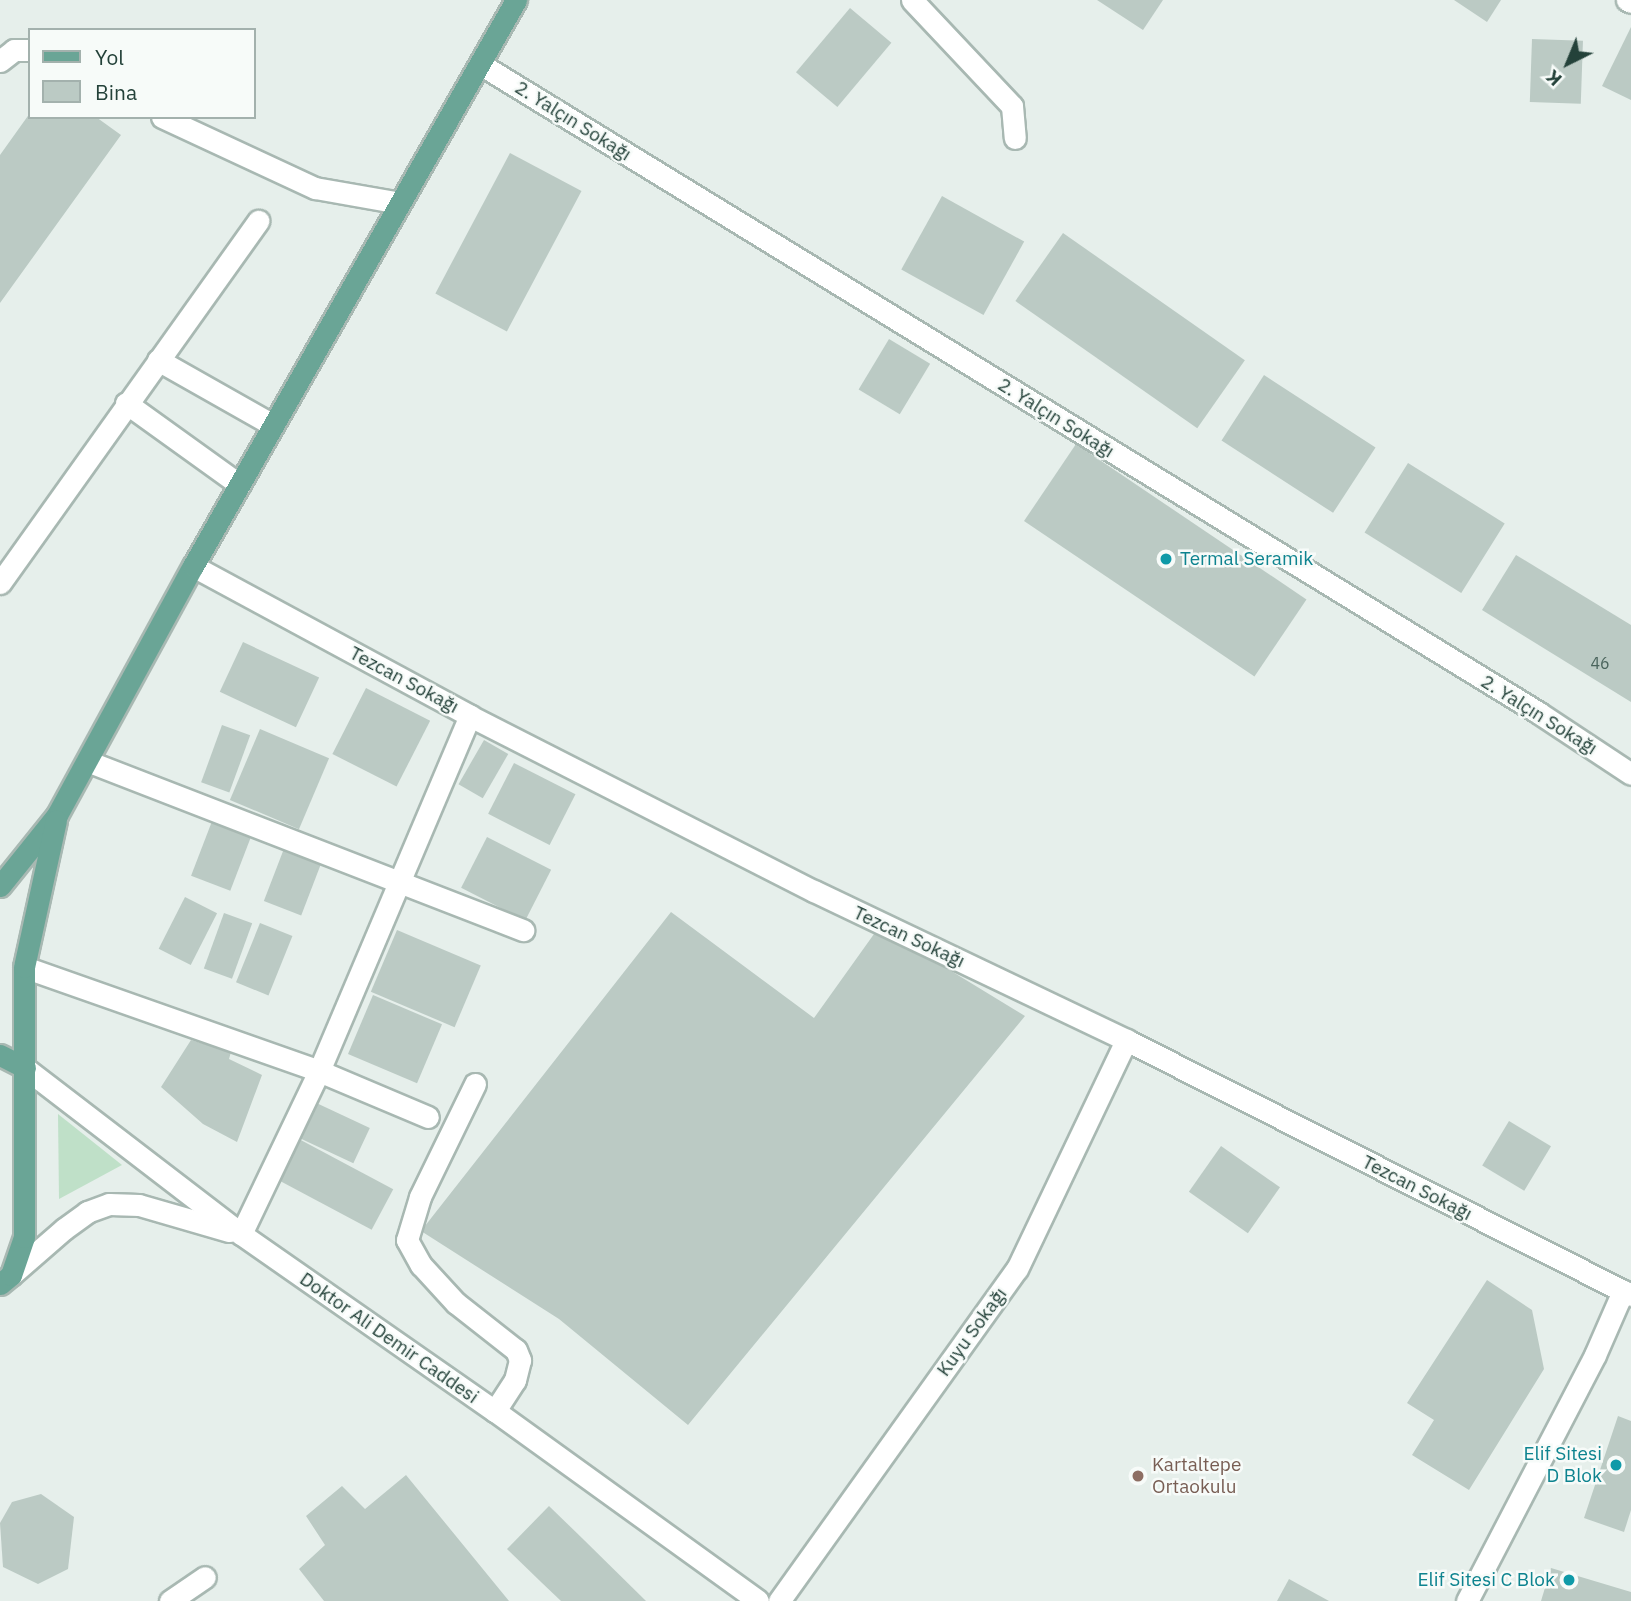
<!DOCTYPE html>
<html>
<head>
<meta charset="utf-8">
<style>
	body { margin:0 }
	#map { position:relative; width:1631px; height:1601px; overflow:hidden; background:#e6efeb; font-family:"IBM Plex Sans",sans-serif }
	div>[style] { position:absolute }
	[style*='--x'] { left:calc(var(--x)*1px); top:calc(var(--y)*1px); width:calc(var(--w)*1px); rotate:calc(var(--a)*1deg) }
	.green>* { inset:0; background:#bfe0c8 }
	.building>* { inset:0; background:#bbcac4; transform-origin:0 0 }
	.roads { filter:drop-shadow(2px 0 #a8b8b2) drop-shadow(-2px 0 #a8b8b2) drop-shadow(0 2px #a8b8b2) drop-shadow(0 -2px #a8b8b2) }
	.minor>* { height:21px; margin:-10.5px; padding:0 10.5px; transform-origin:10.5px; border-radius:10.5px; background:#fff }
	.major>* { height:21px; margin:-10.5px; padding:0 10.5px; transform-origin:10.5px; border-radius:10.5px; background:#6aa596 }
	.dots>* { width:19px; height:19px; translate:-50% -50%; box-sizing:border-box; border:4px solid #f7fbf9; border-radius:50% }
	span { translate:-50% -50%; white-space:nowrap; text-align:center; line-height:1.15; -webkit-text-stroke:5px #f7fbf9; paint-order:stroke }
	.number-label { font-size:16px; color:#4a645c }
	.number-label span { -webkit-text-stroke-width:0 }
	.street-label { font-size:19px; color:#24423a }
	.culture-label { font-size:19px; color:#0d838f }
	.left { translate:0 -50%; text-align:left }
	.right { translate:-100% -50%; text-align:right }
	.education-label { font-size:19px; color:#785e54 }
	.legend { position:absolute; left:28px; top:28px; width:228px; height:91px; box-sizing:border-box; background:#f7fbf9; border:2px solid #a3b1ad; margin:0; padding:9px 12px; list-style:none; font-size:21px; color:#24423a }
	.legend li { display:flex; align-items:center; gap:14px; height:35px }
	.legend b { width:35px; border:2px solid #a3b1ad }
	.north { position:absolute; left:1533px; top:28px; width:70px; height:70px; -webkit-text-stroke:5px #f7fbf9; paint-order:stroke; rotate:223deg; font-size:19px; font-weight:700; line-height:28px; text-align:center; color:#24423a }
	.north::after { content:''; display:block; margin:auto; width:24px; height:32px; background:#24423a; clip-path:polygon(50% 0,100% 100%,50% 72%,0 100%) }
</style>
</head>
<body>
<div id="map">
	<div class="green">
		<i style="clip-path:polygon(58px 1114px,122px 1165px,59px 1199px)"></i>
	</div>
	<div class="building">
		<i style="clip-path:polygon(1097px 0,1163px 0,1143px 30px)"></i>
		<i style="clip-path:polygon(1454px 0,1501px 0,1487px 22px)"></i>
		<i style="left:850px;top:8px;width:54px;height:84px;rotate:40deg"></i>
		<i style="clip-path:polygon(1631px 27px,1631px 100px,1602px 86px)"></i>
		<i style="left:1532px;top:39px;width:51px;height:63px;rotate:2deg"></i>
		<i style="clip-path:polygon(30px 113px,30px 117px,96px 117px,121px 135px,0 303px,0 155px)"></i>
		<i style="left:510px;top:153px;width:81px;height:159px;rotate:28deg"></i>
		<i style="left:942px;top:196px;width:94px;height:84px;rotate:29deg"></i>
		<i style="left:1063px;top:233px;width:222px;height:83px;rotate:35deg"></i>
		<i style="left:889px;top:339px;width:48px;height:59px;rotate:31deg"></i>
		<i style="left:1264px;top:375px;width:133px;height:78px;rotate:33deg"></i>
		<i style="left:1076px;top:444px;width:278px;height:93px;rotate:34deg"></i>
		<i style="left:1408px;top:463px;width:114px;height:82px;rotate:32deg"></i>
		<i style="clip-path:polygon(1516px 555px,1631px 625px,1631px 702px,1482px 610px)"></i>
		<i style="left:243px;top:642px;width:84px;height:55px;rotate:25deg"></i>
		<i style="left:366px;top:688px;width:72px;height:74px;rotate:27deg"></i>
		<i style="left:222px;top:725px;width:30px;height:61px;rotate:20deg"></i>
		<i style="left:260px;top:729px;width:75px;height:77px;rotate:23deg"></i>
		<i style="left:484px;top:740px;width:28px;height:51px;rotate:30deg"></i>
		<i style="left:514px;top:763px;width:69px;height:57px;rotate:27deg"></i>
		<i style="left:214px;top:816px;width:42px;height:64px;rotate:21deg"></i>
		<i style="left:487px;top:837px;width:72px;height:57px;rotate:27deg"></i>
		<i style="left:285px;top:846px;width:40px;height:59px;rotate:21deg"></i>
		<i style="left:185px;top:897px;width:36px;height:58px;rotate:27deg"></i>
		<i style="clip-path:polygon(671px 912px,814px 1018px,879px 927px,1025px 1016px,688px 1425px,559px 1319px,421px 1231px)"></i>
		<i style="left:224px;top:913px;width:30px;height:59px;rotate:20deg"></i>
		<i style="left:260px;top:923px;width:35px;height:64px;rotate:22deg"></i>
		<i style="left:397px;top:930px;width:91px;height:67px;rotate:23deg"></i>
		<i style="left:373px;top:995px;width:75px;height:64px;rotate:23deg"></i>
		<i style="clip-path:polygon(191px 1040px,231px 1052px,229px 1059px,262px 1075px,237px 1142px,203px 1124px,161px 1087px)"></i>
		<i style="left:310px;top:1100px;width:66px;height:39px;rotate:25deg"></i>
		<i style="left:1509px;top:1121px;width:49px;height:52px;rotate:31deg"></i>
		<i style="left:297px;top:1138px;width:109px;height:46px;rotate:28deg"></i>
		<i style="left:1221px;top:1146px;width:72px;height:56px;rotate:35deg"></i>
		<i style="clip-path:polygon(1487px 1280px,1532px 1310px,1544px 1369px,1469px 1490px,1412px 1455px,1434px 1420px,1407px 1403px)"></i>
		<i style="clip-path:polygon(1618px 1416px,1631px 1421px,1631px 1510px,1624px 1532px,1584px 1518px)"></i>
		<i style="clip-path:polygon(406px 1475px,509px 1601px,324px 1601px,299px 1569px,325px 1545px,306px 1516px,342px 1486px,365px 1509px)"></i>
		<i style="clip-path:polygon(41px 1494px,74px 1517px,68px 1569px,38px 1584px,3px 1567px,0 1523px,12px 1502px)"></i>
		<i style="clip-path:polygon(549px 1506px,583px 1539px,646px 1601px,561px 1601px,541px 1582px,507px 1549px)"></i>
		<i style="clip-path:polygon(1551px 1568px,1631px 1592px,1631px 1601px,1541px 1601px)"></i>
		<i style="clip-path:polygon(1289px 1579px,1329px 1601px,1277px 1601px)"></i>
	</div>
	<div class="roads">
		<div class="minor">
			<i style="--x:912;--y:0;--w:146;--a:46.7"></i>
			<i style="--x:1012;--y:106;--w:32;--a:85"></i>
			<i style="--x:1627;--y:0;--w:4;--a:27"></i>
			<i style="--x:0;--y:61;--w:18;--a:-38"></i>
			<i style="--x:14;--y:50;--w:16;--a:0"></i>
			<i style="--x:480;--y:64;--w:1242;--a:31.5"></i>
			<i style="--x:1539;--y:713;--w:110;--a:33.5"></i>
			<i style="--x:162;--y:117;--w:169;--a:24.9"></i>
			<i style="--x:315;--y:188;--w:86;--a:10"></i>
			<i style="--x:158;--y:360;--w:132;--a:29.5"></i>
			<i style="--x:126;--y:403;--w:140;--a:35.7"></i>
			<i style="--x:193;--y:566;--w:315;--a:28.4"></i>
			<i style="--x:470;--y:716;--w:386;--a:27"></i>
			<i style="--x:814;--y:891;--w:346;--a:25.5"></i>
			<i style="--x:1126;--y:1040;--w:566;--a:26.79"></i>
			<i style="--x:0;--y:583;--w:445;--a:-54.5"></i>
			<i style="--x:87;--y:761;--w:468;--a:21.2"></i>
			<i style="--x:24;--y:967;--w:313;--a:19.4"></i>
			<i style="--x:319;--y:1071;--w:118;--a:22.9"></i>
			<i style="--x:25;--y:1068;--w:272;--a:37.5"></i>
			<i style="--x:241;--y:1234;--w:310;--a:34.9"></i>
			<i style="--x:495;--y:1411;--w:324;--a:35.8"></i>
			<i style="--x:475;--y:1084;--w:126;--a:116"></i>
			<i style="--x:420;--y:1197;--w:45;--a:106.8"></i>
			<i style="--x:407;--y:1240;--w:29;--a:61"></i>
			<i style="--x:421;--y:1265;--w:52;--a:47.4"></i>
			<i style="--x:456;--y:1303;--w:76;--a:38.1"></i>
			<i style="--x:516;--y:1350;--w:11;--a:68"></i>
			<i style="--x:520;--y:1360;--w:21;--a:104"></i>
			<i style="--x:515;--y:1380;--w:37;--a:123"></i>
			<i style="--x:241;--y:1234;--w:181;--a:-64.4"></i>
			<i style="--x:319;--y:1071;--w:386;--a:-67"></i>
			<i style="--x:11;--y:1275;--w:70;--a:-41"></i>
			<i style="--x:64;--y:1229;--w:29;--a:-36"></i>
			<i style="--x:87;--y:1212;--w:23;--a:-20"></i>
			<i style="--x:109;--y:1204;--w:30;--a:2"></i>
			<i style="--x:139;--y:1205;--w:94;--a:16.1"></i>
			<i style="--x:170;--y:1601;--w:42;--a:-34.4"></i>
			<i style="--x:779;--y:1601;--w:408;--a:-54.4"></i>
			<i style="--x:1017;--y:1269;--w:254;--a:-64.5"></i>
			<i style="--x:1467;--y:1601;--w:277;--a:-62.5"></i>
			<i style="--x:1595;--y:1355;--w:70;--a:-66.4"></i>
		</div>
		<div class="major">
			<i style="--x:0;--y:886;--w:91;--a:-51.2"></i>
			<i style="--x:57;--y:815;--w:284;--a:-61.4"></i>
			<i style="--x:193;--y:566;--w:652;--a:-60.29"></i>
			<i style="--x:0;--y:1055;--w:28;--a:27"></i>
			<i style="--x:0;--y:1284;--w:14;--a:-39"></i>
			<i style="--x:11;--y:1275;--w:40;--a:-71.1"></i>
			<i style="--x:24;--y:1237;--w:270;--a:-90"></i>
			<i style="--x:24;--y:967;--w:150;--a:-77.7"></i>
		</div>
	</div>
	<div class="dots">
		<i style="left:1166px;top:559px;background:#0f9aa8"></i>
		<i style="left:1616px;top:1465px;background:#0f9aa8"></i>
		<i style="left:1138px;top:1476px;background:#8d6e63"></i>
		<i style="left:1569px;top:1580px;background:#0f9aa8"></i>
	</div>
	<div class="number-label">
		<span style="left:1600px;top:663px">46</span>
	</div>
	<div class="street-label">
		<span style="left:573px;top:121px;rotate:32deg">2. Yalçın Sokağı</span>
		<span style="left:1056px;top:418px;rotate:32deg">2. Yalçın Sokağı</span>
		<span style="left:404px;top:680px;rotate:28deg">Tezcan Sokağı</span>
		<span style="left:1539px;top:715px;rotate:32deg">2. Yalçın Sokağı</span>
		<span style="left:909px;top:937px;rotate:25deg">Tezcan Sokağı</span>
		<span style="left:1417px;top:1188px;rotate:27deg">Tezcan Sokağı</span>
		<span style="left:972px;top:1332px;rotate:-54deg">Kuyu Sokağı</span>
		<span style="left:389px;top:1338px;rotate:35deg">Doktor Ali Demir Caddesi</span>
	</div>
	<div class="culture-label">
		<span class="left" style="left:1180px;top:559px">Termal Seramik</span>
		<span class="right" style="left:1602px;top:1465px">Elif Sitesi<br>D Blok</span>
		<span class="right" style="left:1555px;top:1580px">Elif Sitesi C Blok</span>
	</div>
	<div class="education-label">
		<span class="left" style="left:1152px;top:1476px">Kartaltepe<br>Ortaokulu</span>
	</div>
	<ul class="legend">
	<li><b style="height:9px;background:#6aa596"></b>Yol</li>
	<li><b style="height:19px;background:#bbcac4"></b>Bina</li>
	</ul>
	<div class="north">K</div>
</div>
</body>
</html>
